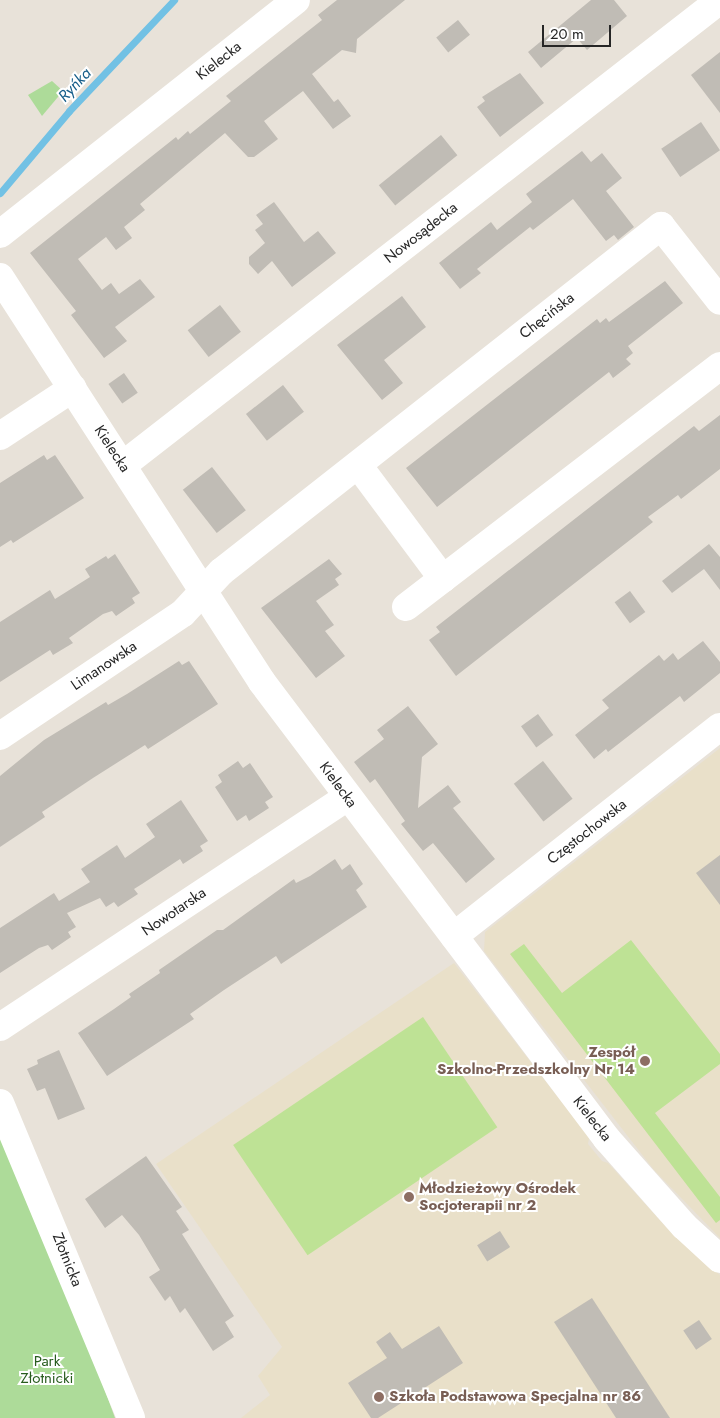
<!DOCTYPE html>
<html>
<head>
<meta charset="utf-8">
<style>
	body { margin:0 }
	#map { position:relative; width:720px; height:1418px; overflow:hidden; background:#e8e2d9; font-family:Jost,sans-serif }
	div>[style] { position:absolute }
	[style*='--x'] { left:calc(var(--x)*1px); top:calc(var(--y)*1px); width:calc(var(--w)*1px); rotate:calc(var(--a)*1deg) }
	.education>* { inset:0; background:#e9e0c9 }
	.green>* { inset:0; background:#addb99 }
	.pitch>* { inset:0; background:#bee295; transform-origin:0 0 }
	.stream>* { height:7px; margin:-3.5px; padding:0 3.5px; transform-origin:3.5px; border-radius:3.5px; background:#72c1e4 }
	.building>* { inset:0; background:#c0bcb5; transform-origin:0 0 }
	.minor>* { height:28px; margin:-14px; padding:0 14px; transform-origin:14px; border-radius:14px; background:#fff }
	.dots>* { width:14px; height:14px; translate:-50% -50%; box-sizing:border-box; border:2px solid #fff; border-radius:50% }
	span { translate:-50% -50%; white-space:nowrap; text-align:center; line-height:1.15; -webkit-text-stroke:4px #fff; paint-order:stroke }
	.street-label { font-size:15px; color:#262626 }
	.education-label { font-size:15px; color:#785e54; font-weight:700 }
	.right { translate:-100% -50%; text-align:right }
	.left { translate:0 -50%; text-align:left }
	.park-label { font-size:15px; color:#285c1e }
	.water-label { font-size:16px; color:#175e8a; font-style:italic }
	.scale { position:absolute; left:542px; top:25px; width:69px; height:22px; box-sizing:border-box; border:2px solid #262626; border-top:0; padding-left:6px; font-size:15px; line-height:18px; white-space:nowrap; color:#262626; -webkit-text-stroke:4px #fff; paint-order:stroke }
</style>
</head>
<body>
<div id="map">
	<div class="education">
		<i style="clip-path:polygon(720px 748px,720px 1238px,654px 1170px,484px 951px,485px 932px)"></i>
		<i style="clip-path:polygon(454px 963px,585px 1132px,589px 1138px,588px 1144px,602px 1161px,608px 1163px,667px 1228px,720px 1275px,720px 1418px,241px 1418px,270px 1395px,258px 1376px,282px 1347px,156px 1164px)"></i>
	</div>
	<div class="green">
		<i style="clip-path:polygon(52px 81px,63px 91px,42px 116px,28px 95px)"></i>
		<i style="clip-path:polygon(0 1129px,78px 1316px,115px 1418px,0 1418px)"></i>
	</div>
	<div class="pitch">
		<i style="clip-path:polygon(631px 940px,720px 1054px,720px 1064px,655px 1113px,720px 1197px,720px 1220px,716px 1223px,510px 954px,524px 944px,562px 993px)"></i>
		<i style="left:423px;top:1017px;width:133px;height:229px;rotate:56deg"></i>
	</div>
	<div class="stream">
		<i style="--x:0;--y:193;--w:107;--a:-49.9"></i>
		<i style="--x:69;--y:111;--w:153;--a:-46.6"></i>
	</div>
	<div class="building">
		<i style="clip-path:polygon(337px 0,405px 0,357px 39px,356px 53px,342px 50px,312px 74px,334px 102px,338px 99px,351px 116px,333px 129px,303px 91px,264px 121px,278px 139px,254px 157px,248px 157px,225px 133px,140px 204px,145px 210px,124px 227px,132px 238px,116px 250px,106px 237px,78px 259px,102px 290px,111px 283px,119px 294px,140px 279px,155px 297px,115px 327px,127px 341px,104px 358px,71px 315px,76px 311px,30px 253px,176px 137px,178px 140px,188px 131px,190px 134px,231px 101px,226px 96px,322px 20px,318px 15px)"></i>
		<i style="clip-path:polygon(591px 0,614px 0,627px 16px,587px 50px,577px 38px,541px 68px,528px 52px)"></i>
		<i style="left:458px;top:20px;width:19px;height:28px;rotate:51deg"></i>
		<i style="clip-path:polygon(720px 52px,720px 113px,691px 75px)"></i>
		<i style="clip-path:polygon(520px 73px,544px 103px,500px 137px,477px 107px,485px 101px,482px 97px)"></i>
		<i style="left:701px;top:122px;width:34px;height:48px;rotate:56deg"></i>
		<i style="left:441px;top:135px;width:26px;height:80px;rotate:51deg"></i>
		<i style="clip-path:polygon(582px 151px,591px 162px,602px 153px,622px 178px,606px 191px,634px 227px,618px 240px,614px 235px,606px 241px,573px 199px,533px 230px,530px 227px,477px 269px,481px 273px,460px 289px,439px 263px,491px 222px,497px 230px,532px 202px,526px 194px)"></i>
		<i style="clip-path:polygon(274px 202px,304px 242px,318px 231px,336px 253px,292px 287px,272px 261px,258px 274px,249px 264px,249px 257px,265px 243px,255px 230px,263px 224px,256px 215px)"></i>
		<i style="clip-path:polygon(665px 281px,683px 303px,628px 346px,633px 353px,626px 359px,631px 364px,613px 378px,609px 372px,437px 507px,406px 468px,597px 319px,600px 323px,606px 318px,609px 322px)"></i>
		<i style="clip-path:polygon(402px 296px,426px 327px,384px 360px,403px 383px,382px 400px,337px 345px)"></i>
		<i style="left:220px;top:305px;width:34px;height:41px;rotate:52deg"></i>
		<i style="left:124px;top:373px;width:24px;height:19px;rotate:55deg"></i>
		<i style="left:283px;top:385px;width:34px;height:47px;rotate:52deg"></i>
		<i style="clip-path:polygon(720px 415px,720px 469px,681px 499px,678px 495px,648px 517px,653px 522px,456px 676px,429px 640px,440px 632px,436px 627px,694px 426px,699px 431px)"></i>
		<i style="clip-path:polygon(44px 455px,47px 460px,55px 455px,84px 498px,13px 543px,11px 540px,0 547px,0 483px)"></i>
		<i style="left:212px;top:467px;width:55px;height:37px;rotate:52deg"></i>
		<i style="clip-path:polygon(709px 544px,720px 557px,720px 590px,704px 569px,672px 593px,662px 581px)"></i>
		<i style="clip-path:polygon(115px 554px,140px 593px,132px 598px,135px 603px,116px 616px,112px 611px,103px 614px,69px 638px,73px 643px,53px 655px,50px 650px,0 682px,0 622px,50px 590px,55px 599px,90px 577px,85px 569px,106px 556px,108px 559px)"></i>
		<i style="clip-path:polygon(329px 559px,342px 574px,335px 579px,339px 585px,316px 601px,334px 625px,325px 631px,345px 656px,316px 678px,261px 608px)"></i>
		<i style="left:630px;top:591px;width:26px;height:19px;rotate:54deg"></i>
		<i style="clip-path:polygon(703px 641px,720px 662px,720px 673px,684px 702px,680px 696px,608px 752px,606px 749px,594px 759px,575px 735px,609px 708px,602px 700px,659px 655px,664px 661px,673px 653px,678px 660px)"></i>
		<i style="clip-path:polygon(179px 661px,182px 665px,189px 661px,218px 704px,148px 749px,145px 745px,93px 778px,42px 812px,45px 817px,0 847px,0 776px,44px 740px,106px 702px,108px 705px,127px 694px)"></i>
		<i style="clip-path:polygon(408px 706px,438px 744px,422px 757px,418px 808px,448px 785px,461px 802px,453px 808px,495px 859px,466px 883px,433px 843px,423px 851px,401px 824px,405px 821px,375px 779px,370px 783px,354px 762px,384px 739px,377px 730px)"></i>
		<i style="left:538px;top:714px;width:26px;height:21px;rotate:54deg"></i>
		<i style="clip-path:polygon(238px 761px,243px 768px,250px 763px,273px 797px,265px 802px,269px 808px,249px 821px,246px 815px,237px 821px,215px 787px,222px 782px,218px 775px)"></i>
		<i style="left:543px;top:761px;width:48px;height:37px;rotate:52deg"></i>
		<i style="clip-path:polygon(181px 800px,208px 841px,200px 846px,203px 851px,183px 864px,180px 859px,142px 884px,134px 889px,138px 894px,118px 907px,114px 902px,106px 907px,100px 898px,67px 913px,76px 927px,68px 932px,71px 937px,52px 950px,48px 945px,39px 948px,0 973px,0 928px,54px 893px,59px 901px,90px 882px,81px 869px,117px 845px,125px 858px,155px 837px,146px 824px)"></i>
		<i style="clip-path:polygon(720px 855px,720px 905px,696px 873px)"></i>
		<i style="clip-path:polygon(335px 859px,342px 870px,350px 864px,363px 884px,356px 890px,367px 907px,281px 964px,276px 956px,224px 990px,190px 1014px,194px 1019px,107px 1076px,78px 1033px,114px 1009px,131px 997px,129px 994px,160px 973px,159px 970px,217px 930px,223px 930px,294px 879px,296px 883px,310px 876px)"></i>
		<i style="clip-path:polygon(59px 1050px,85px 1109px,58px 1120px,45px 1088px,37px 1091px,27px 1069px,38px 1064px,37px 1060px)"></i>
		<i style="clip-path:polygon(146px 1156px,182px 1207px,176px 1211px,189px 1230px,182px 1234px,234px 1316px,225px 1322px,234px 1337px,213px 1351px,185px 1308px,180px 1313px,170px 1296px,165px 1301px,149px 1277px,160px 1270px,139px 1235px,122px 1215px,105px 1228px,85px 1199px)"></i>
		<i style="left:500px;top:1231px;width:19px;height:27px;rotate:58deg"></i>
		<i style="clip-path:polygon(592px 1298px,670px 1418px,616px 1418px,554px 1322px)"></i>
		<i style="left:699px;top:1320px;width:23px;height:19px;rotate:56deg"></i>
		<i style="clip-path:polygon(439px 1326px,463px 1363px,378px 1418px,371px 1418px,348px 1383px,387px 1358px,376px 1342px,390px 1332px,402px 1349px)"></i>
	</div>
	<div class="minor">
		<i style="--x:0;--y:234;--w:377;--a:-38.3"></i>
		<i style="--x:0;--y:277;--w:482;--a:57.1"></i>
		<i style="--x:262;--y:682;--w:573;--a:52.95"></i>
		<i style="--x:607;--y:1139;--w:116;--a:48.5"></i>
		<i style="--x:684;--y:1226;--w:49;--a:42.5"></i>
		<i style="--x:0;--y:436;--w:87;--a:-33.3"></i>
		<i style="--x:123;--y:465;--w:757;--a:-37.91"></i>
		<i style="--x:358;--y:465;--w:142;--a:53.3"></i>
		<i style="--x:406;--y:607;--w:396;--a:-37.5"></i>
		<i style="--x:0;--y:736;--w:220;--a:-33.9"></i>
		<i style="--x:183;--y:613;--w:56;--a:-47.2"></i>
		<i style="--x:221;--y:572;--w:560;--a:-38.18"></i>
		<i style="--x:661;--y:226;--w:95;--a:51.8"></i>
		<i style="--x:454;--y:936;--w:338;--a:-38.2"></i>
		<i style="--x:0;--y:1027;--w:416;--a:-33.5"></i>
		<i style="--x:0;--y:1103;--w:341;--a:67.4"></i>
	</div>
	<div class="dots">
		<i style="left:645px;top:1061px;background:#8d6e63"></i>
		<i style="left:409px;top:1197px;background:#8d6e63"></i>
		<i style="left:379px;top:1397px;background:#8d6e63"></i>
	</div>
	<div class="street-label">
		<span style="left:219px;top:61px;rotate:-38deg">Kielecka</span>
		<span style="left:421px;top:233px;rotate:-38deg">Nowosądecka</span>
		<span style="left:547px;top:316px;rotate:-38deg">Chęcińska</span>
		<span style="left:112px;top:449px;rotate:57deg">Kielecka</span>
		<span style="left:104px;top:666px;rotate:-34deg">Limanowska</span>
		<span style="left:338px;top:785px;rotate:54deg">Kielecka</span>
		<span style="left:587px;top:832px;rotate:-38deg">Częstochowska</span>
		<span style="left:174px;top:912px;rotate:-34deg">Nowotarska</span>
		<span style="left:592px;top:1119px;rotate:52deg">Kielecka</span>
		<span style="left:67px;top:1260px;rotate:68deg">Złotnicka</span>
	</div>
	<div class="education-label">
		<span class="right" style="left:635px;top:1061px">Zespół<br>Szkolno-Przedszkolny Nr 14</span>
		<span class="left" style="left:419px;top:1197px">Młodzieżowy Ośrodek<br>Socjoterapii nr 2</span>
		<span class="left" style="left:389px;top:1397px">Szkoła Podstawowa Specjalna nr 86</span>
	</div>
	<div class="park-label">
		<span style="left:47px;top:1370px">Park<br>Złotnicki</span>
	</div>
	<div class="water-label">
		<span style="left:75px;top:85px;rotate:-47deg">Ryńka</span>
	</div>
	<div class="scale">20 m</div>
</div>
</body>
</html>
